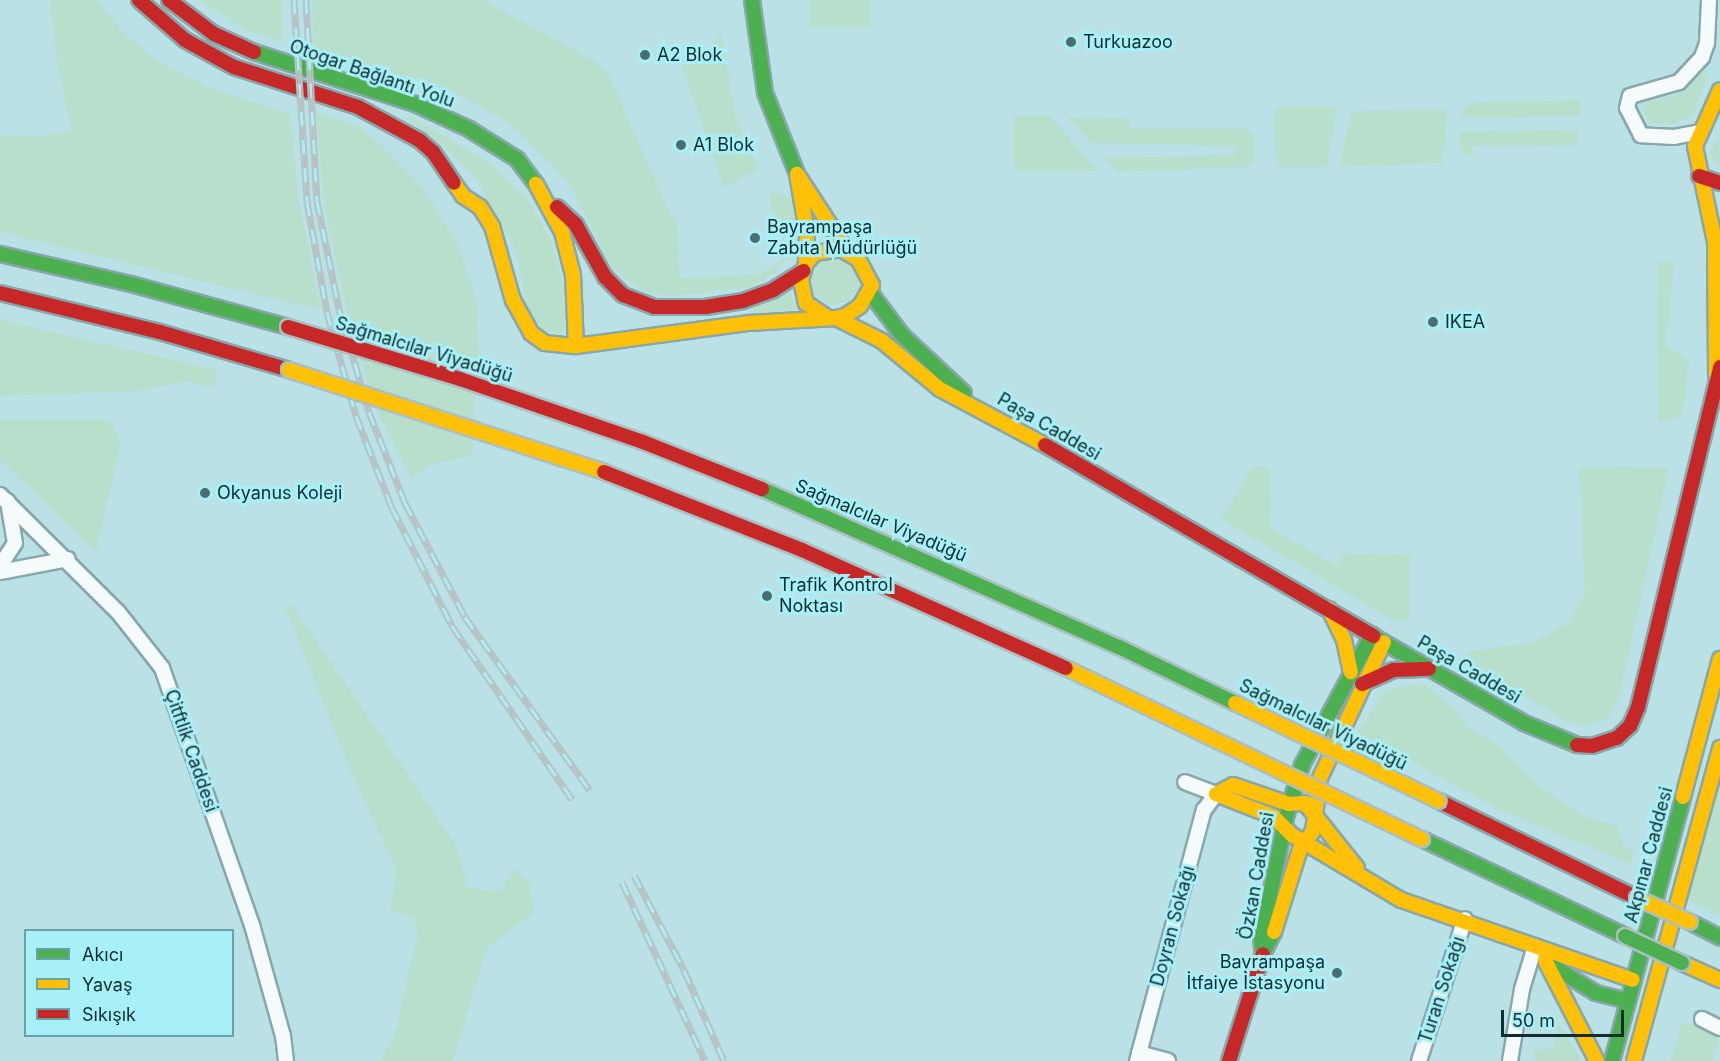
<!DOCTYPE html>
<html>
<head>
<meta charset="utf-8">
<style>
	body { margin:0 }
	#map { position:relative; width:1720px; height:1061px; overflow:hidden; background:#bae1e6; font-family:Inter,sans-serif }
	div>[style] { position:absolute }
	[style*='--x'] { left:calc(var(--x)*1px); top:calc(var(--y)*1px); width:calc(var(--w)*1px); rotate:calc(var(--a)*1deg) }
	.green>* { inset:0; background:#b8decc; transform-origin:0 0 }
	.round { border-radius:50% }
	.roads { filter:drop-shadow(2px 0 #88a7ab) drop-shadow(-2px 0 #88a7ab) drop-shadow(0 2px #88a7ab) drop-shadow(0 -2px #88a7ab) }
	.street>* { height:14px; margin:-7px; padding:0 7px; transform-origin:7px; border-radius:7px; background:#f5fafb }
	.fast>* { height:14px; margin:-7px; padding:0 7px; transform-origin:7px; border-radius:7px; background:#4caf50 }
	.slow>* { height:14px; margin:-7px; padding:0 7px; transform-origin:7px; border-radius:7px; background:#ffc107 }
	.jam>* { height:14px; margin:-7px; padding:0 7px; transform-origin:7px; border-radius:7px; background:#c62828 }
	.rail>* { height:7px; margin-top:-3.5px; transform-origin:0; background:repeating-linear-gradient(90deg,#a8f0f8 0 14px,#b7c2c3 0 28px); box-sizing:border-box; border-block:2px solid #b7c2c3 }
	.bridges { filter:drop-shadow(2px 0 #aabfc1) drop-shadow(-2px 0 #aabfc1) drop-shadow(0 2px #aabfc1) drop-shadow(0 -2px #aabfc1) }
	.fast-bridge>* { height:14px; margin:-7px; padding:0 7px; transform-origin:7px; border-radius:7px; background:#4caf50 }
	.slow-bridge>* { height:14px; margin:-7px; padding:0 7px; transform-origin:7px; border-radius:7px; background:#ffc107 }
	.jam-bridge>* { height:14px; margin:-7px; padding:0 7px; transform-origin:7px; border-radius:7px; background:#c62828 }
	.dots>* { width:16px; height:16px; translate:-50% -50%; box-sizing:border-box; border:3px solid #a8f0f8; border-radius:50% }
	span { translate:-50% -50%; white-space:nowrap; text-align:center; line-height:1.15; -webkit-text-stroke:6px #a8f0f8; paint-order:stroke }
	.poi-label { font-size:18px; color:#102e31 }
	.left { translate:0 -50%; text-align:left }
	.right { translate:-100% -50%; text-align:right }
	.street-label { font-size:18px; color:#102e31 }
	.legend { position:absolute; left:24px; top:929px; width:210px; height:108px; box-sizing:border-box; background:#a8f0f8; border:2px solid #6ba2a8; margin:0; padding:8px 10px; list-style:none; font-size:18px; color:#102e31 }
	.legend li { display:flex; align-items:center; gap:12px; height:30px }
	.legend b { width:30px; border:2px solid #6ba2a8 }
	.scale { position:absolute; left:1501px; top:1010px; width:123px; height:27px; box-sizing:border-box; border:3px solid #102e31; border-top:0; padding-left:8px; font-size:18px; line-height:21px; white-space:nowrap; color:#102e31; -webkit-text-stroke:4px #a8f0f8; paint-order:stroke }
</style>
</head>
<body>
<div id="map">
	<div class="green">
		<i style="clip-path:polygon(50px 0,97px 0,122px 31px,154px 59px,211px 89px,290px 114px,299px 201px,321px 310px,0 232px,0 135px,45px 136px,72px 131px,58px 69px)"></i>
		<i style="clip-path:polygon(198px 0,282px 0,282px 41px,249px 31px)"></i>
		<i style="clip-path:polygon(312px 0,483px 0,593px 60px,610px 77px,668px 208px,677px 220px,680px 279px,759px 274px,776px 265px,785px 252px,789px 234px,786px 225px,770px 210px,772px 190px,793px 200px,798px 232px,791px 252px,775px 273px,751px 287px,667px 296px,642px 291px,612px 268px,569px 183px,511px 124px,452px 91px,313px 54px)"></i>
		<i style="left:809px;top:0;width:62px;height:27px"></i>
		<i style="clip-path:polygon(722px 33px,735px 115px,759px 169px,724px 187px,679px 58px,710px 47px)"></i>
		<i style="clip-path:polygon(1704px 70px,1709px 72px,1693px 115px,1671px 125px,1648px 121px,1643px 108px,1648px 101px,1666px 98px,1683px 90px)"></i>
		<i style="clip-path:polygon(1580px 100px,1580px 116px,1462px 117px,1464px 108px,1471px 103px)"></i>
		<i style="clip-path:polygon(1282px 106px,1337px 106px,1327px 167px,1279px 167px,1276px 163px,1275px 112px)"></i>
		<i style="clip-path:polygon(1061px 109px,1075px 118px,1130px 119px,1131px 129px,1247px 129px,1254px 135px,1254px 161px,1248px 167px,1117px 172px,1104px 158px,1235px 155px,1235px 146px,1091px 143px)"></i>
		<i style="clip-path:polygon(1447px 110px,1443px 163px,1340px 166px,1351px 111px)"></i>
		<i style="clip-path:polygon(316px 113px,358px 127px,378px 142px,423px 188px,459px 246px,476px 299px,479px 353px,472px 456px,430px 464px,411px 480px,374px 405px,347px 313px,324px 205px)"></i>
		<i style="clip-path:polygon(409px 116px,490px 163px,529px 201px,552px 243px,563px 283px,564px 329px,560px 334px,543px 330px,527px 306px,516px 251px,475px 177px,440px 143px,406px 119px)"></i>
		<i style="clip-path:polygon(1014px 116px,1050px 116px,1098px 171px,1014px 171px)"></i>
		<i style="clip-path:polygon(1578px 130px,1578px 145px,1473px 146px,1473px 155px,1464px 154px,1460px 146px,1460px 132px)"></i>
		<i style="clip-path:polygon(1720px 133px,1720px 170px,1710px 153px)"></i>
		<i class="round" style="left:812px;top:258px;width:46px;height:46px"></i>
		<i style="clip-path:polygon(1674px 262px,1666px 345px,1689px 361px,1682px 418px,1658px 423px,1657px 263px)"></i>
		<i style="clip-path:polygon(790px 292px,798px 309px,754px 315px,752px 308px)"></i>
		<i style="clip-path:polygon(0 320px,217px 370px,214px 388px,188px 381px,140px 391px,0 396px)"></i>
		<i style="clip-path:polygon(0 420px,106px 420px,114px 425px,120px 446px,96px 552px,0 460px)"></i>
		<i style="clip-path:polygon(1252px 467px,1270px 468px,1271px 529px,1339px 566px,1341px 553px,1410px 555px,1410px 619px,1396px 622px,1221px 519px)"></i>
		<i style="clip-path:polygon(1579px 467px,1669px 468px,1619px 698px,1607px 719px,1587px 726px,1572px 724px,1466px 661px,1467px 652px,1533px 642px,1570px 622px,1585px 593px)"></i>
		<i style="clip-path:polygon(292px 605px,457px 846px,468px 888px,500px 891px,514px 868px,531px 885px,533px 913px,487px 948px,453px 1061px,380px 1061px,396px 1030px,417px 936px,415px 919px,391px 910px,396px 870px,349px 767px,285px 607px)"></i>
		<i style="clip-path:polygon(1410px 684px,1424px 685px,1455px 708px,1466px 726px,1497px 744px,1535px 783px,1562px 802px,1591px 819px,1618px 826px,1623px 844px,1635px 854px,1630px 864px,1500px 810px,1358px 732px,1383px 693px)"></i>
		<i style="clip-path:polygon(1720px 780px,1720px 915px,1688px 900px)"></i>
		<i style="clip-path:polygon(1558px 1023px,1561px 1027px,1582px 1061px,1536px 1061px,1533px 1050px,1555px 1048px)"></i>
		<i style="clip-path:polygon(1681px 1024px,1706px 1024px,1719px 1037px,1713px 1061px,1671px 1061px)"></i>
	</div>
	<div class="roads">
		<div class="street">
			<i style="--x:1700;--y:132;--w:26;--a:169"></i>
			<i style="--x:1674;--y:137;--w:33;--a:-177"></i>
			<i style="--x:1641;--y:135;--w:30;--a:-117"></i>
			<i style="--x:1627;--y:108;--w:12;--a:-76"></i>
			<i style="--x:1630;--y:96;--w:51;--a:-15.9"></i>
			<i style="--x:1679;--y:82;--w:34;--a:-47"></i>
			<i style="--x:1702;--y:57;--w:15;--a:-70"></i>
			<i style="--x:1707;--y:43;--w:43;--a:-87.3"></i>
			<i style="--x:0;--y:495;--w:166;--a:44.8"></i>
			<i style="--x:118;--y:612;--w:71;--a:51.8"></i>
			<i style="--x:162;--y:668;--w:272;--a:70.7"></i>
			<i style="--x:252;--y:925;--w:115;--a:74.4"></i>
			<i style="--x:283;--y:1036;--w:25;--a:83"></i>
			<i style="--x:0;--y:566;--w:27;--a:-57"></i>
			<i style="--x:15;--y:543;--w:42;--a:-99.7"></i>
			<i style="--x:0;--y:572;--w:69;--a:-10.8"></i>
			<i style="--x:1702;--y:1019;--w:20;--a:27"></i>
			<i style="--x:1139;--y:1053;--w:30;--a:15"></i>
			<i style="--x:1137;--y:1061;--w:260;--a:-75.1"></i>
			<i style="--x:1204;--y:810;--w:20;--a:-53"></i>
			<i style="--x:1216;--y:794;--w:33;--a:-159"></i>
			<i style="--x:1419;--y:1061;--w:149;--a:-72.1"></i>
			<i style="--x:1510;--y:1061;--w:73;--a:-80.5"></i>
			<i style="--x:1522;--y:989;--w:45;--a:-73.2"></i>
		</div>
		<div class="fast">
			<i style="--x:752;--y:0;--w:94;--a:82"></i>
			<i style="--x:765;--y:93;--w:87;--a:68.4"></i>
			<i style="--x:254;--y:52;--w:169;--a:17.9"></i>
			<i style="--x:415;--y:104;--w:60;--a:24.8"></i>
			<i style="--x:469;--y:129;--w:57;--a:32"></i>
			<i style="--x:517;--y:159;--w:31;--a:53"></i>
			<i style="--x:0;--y:254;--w:134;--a:12.9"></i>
			<i style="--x:131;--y:284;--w:163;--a:15.3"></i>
			<i style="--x:869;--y:291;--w:55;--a:53.1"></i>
			<i style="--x:902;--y:335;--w:85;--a:43.1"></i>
			<i style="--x:1373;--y:636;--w:174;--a:29.9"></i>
			<i style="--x:1524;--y:723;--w:57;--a:22.5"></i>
			<i style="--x:1422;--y:839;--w:225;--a:25.5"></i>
			<i style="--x:1690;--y:922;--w:34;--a:27"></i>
			<i style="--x:1274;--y:932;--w:25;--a:117"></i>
			<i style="--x:1263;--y:954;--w:15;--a:-98"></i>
			<i style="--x:1261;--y:939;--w:125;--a:-78.4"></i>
			<i style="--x:1286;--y:817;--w:54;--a:-72.9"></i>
			<i style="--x:1302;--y:765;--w:148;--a:-61.7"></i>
			<i style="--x:1549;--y:964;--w:55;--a:31.7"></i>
			<i style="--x:1596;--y:993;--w:33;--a:14"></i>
			<i style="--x:1612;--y:1061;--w:273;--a:-74.9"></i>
		</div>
		<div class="slow">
			<i style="--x:454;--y:183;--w:16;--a:55"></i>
			<i style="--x:463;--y:196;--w:20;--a:33"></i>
			<i style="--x:480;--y:207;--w:22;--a:58"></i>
			<i style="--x:492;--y:226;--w:77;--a:74.2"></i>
			<i style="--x:513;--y:300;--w:38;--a:61"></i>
			<i style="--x:531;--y:333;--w:17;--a:36"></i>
			<i style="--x:545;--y:343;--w:31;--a:6"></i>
			<i style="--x:576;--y:346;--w:71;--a:-92.4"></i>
			<i style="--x:573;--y:275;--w:44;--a:-104.3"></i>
			<i style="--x:562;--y:232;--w:55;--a:-118.4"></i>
			<i style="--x:806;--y:263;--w:31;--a:-88"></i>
			<i style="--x:807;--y:232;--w:59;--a:-99.8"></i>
			<i style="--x:797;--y:174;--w:92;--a:57"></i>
			<i style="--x:836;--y:318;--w:51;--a:26.6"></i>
			<i style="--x:882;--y:341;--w:75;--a:39.6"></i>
			<i style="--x:940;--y:389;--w:119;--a:28.1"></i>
			<i style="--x:576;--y:346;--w:175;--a:-7.6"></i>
			<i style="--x:749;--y:323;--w:87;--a:-3.3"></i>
			<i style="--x:836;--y:318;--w:9;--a:-13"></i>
			<i style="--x:845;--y:316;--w:18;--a:-34"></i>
			<i style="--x:860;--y:306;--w:24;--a:-60"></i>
			<i style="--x:872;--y:285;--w:30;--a:-118"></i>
			<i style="--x:858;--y:259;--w:20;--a:-150"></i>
			<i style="--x:841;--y:249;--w:26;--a:171"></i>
			<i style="--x:815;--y:253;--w:13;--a:132"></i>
			<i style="--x:806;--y:263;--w:18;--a:106"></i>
			<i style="--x:801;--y:280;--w:24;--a:78"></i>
			<i style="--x:806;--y:303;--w:27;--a:34"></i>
			<i style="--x:1716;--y:374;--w:132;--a:-90.4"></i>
			<i style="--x:1715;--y:242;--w:98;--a:-101.8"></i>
			<i style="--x:1695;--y:146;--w:61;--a:-65.9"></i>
			<i style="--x:1329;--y:609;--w:34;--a:64"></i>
			<i style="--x:1344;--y:640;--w:33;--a:78"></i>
			<i style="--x:1216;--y:794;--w:62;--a:21.6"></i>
			<i style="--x:1274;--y:817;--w:25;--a:45"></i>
			<i style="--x:1292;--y:835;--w:127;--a:30.8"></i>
			<i style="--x:1401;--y:900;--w:245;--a:19"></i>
			<i style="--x:1216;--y:794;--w:19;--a:-28"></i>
			<i style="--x:1233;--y:785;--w:59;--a:18.7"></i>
			<i style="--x:1289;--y:804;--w:16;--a:-4"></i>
			<i style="--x:1305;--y:803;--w:83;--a:51.3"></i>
			<i style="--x:1683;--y:797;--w:143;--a:-75"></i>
			<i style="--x:1274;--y:932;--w:87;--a:-72.6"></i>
			<i style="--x:1300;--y:849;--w:22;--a:-54"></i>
			<i style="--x:1313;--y:831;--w:53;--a:-82.5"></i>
			<i style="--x:1320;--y:778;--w:150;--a:-64.8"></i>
			<i style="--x:1545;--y:960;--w:114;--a:62.8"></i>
			<i style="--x:1682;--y:963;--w:42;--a:24.1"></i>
			<i style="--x:1634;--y:1061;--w:325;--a:-74.6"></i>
		</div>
		<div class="jam">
			<i style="--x:139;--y:0;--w:61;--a:41"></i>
			<i style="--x:185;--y:40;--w:56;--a:28.9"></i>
			<i style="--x:234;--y:67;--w:130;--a:17.9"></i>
			<i style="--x:358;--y:107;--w:69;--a:28.4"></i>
			<i style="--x:419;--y:140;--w:18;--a:41"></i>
			<i style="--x:433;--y:152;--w:37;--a:56"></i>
			<i style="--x:169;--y:0;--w:56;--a:37.1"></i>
			<i style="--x:214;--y:34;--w:44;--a:24.2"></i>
			<i style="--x:1699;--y:176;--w:22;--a:18"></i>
			<i style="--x:557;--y:207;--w:26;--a:43"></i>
			<i style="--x:576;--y:225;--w:60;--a:60.9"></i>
			<i style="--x:605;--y:277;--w:25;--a:45"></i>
			<i style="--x:623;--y:295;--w:33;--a:21"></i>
			<i style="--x:0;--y:293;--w:165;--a:13.7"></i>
			<i style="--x:160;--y:332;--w:134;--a:16.4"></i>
			<i style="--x:654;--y:307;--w:51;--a:0"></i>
			<i style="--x:705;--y:307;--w:38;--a:-9"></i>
			<i style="--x:743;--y:301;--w:32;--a:-20"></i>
			<i style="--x:773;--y:290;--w:36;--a:-32"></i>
			<i style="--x:1045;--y:445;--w:380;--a:30.2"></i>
			<i style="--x:1362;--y:684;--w:35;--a:-24"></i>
			<i style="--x:1394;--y:670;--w:35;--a:-2"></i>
			<i style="--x:1577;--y:745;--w:15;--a:4"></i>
			<i style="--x:1592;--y:746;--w:26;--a:-18"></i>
			<i style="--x:1617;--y:738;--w:18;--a:-43"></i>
			<i style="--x:1630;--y:726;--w:21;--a:-67"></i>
			<i style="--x:1638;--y:707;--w:350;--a:-76.4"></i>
			<i style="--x:1439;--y:801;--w:220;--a:26.1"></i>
			<i style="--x:1229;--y:1061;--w:112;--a:-72.4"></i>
		</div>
	</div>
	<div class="rail">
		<i style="--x:294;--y:0;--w:202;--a:86.3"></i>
		<i style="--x:307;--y:202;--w:112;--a:79.7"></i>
		<i style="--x:327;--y:312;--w:108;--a:74.4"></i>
		<i style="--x:356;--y:416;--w:99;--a:68.6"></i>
		<i style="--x:392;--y:508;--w:132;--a:63"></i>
		<i style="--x:452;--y:626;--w:211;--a:55.3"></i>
		<i style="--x:306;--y:0;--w:201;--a:86.9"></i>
		<i style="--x:317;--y:201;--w:110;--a:78.5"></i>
		<i style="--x:339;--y:309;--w:107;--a:73.8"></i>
		<i style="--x:369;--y:412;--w:98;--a:68.4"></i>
		<i style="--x:405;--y:503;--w:129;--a:62.2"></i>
		<i style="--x:465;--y:617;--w:213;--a:54.2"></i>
		<i style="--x:634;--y:875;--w:107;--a:62.2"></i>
		<i style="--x:684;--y:970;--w:99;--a:66.3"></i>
		<i style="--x:622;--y:882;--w:197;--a:65.1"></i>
	</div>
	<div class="bridges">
		<div class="fast-bridge">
			<i style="--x:762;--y:489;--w:390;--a:23.9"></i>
			<i style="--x:1119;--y:647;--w:129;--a:25.8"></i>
			<i style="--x:1625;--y:936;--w:63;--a:25.3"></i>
		</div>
		<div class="slow-bridge">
			<i style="--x:289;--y:370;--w:331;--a:17.9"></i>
			<i style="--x:1066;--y:668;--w:395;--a:25.7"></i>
			<i style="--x:1235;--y:703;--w:226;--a:25.7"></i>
			<i style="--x:1637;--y:898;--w:58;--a:24.4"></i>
		</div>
		<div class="jam-bridge">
			<i style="--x:288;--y:327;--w:180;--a:16.8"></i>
			<i style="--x:460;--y:379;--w:194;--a:19"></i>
			<i style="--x:643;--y:442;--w:128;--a:21.6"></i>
			<i style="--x:604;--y:472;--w:213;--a:21.5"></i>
			<i style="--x:802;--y:550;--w:289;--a:24.1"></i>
		</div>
	</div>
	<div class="dots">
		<i style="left:1071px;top:42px;background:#4c6d70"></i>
		<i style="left:645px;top:55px;background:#4c6d70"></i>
		<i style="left:681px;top:145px;background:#4c6d70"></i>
		<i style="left:755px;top:238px;background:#4c6d70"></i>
		<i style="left:1433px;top:322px;background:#4c6d70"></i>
		<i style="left:205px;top:493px;background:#4c6d70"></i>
		<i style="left:767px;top:596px;background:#4c6d70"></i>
		<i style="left:1337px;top:973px;background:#4c6d70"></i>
	</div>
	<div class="poi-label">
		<span class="left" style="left:1083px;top:42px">Turkuazoo</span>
		<span class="left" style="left:657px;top:55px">A2 Blok</span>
		<span class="left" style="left:693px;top:145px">A1 Blok</span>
		<span class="left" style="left:767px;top:238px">Bayrampaşa<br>Zabıta Müdürlüğü</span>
		<span class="left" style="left:1445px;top:322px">IKEA</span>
		<span class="left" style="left:217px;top:493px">Okyanus Koleji</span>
		<span class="left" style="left:779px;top:596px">Trafik Kontrol<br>Noktası</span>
		<span class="right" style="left:1325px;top:973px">Bayrampaşa<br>İtfaiye İstasyonu</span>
	</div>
	<div class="street-label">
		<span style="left:372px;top:74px;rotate:19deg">Otogar Bağlantı Yolu</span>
		<span style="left:424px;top:350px;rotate:17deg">Sağmalcılar Viyadüğü</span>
		<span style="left:1049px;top:427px;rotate:30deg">Paşa Caddesi</span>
		<span style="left:881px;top:521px;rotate:23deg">Sağmalcılar Viyadüğü</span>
		<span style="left:1469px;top:670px;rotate:30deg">Paşa Caddesi</span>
		<span style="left:1323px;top:725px;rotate:26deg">Sağmalcılar Viyadüğü</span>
		<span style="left:191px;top:751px;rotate:71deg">Çitftlik Caddesi</span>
		<span style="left:1649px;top:855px;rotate:-75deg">Akpınar Caddesi</span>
		<span style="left:1257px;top:876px;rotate:-80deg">Özkan Caddesi</span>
		<span style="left:1173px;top:926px;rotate:-75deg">Doyran Sokağı</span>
		<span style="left:1442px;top:990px;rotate:-72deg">Turan Sokağı</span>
	</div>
	<ul class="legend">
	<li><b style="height:8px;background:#4caf50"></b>Akıcı</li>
	<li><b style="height:8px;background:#ffc107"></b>Yavaş</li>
	<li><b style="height:8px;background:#c62828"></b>Sıkışık</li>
	</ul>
	<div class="scale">50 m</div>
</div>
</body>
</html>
